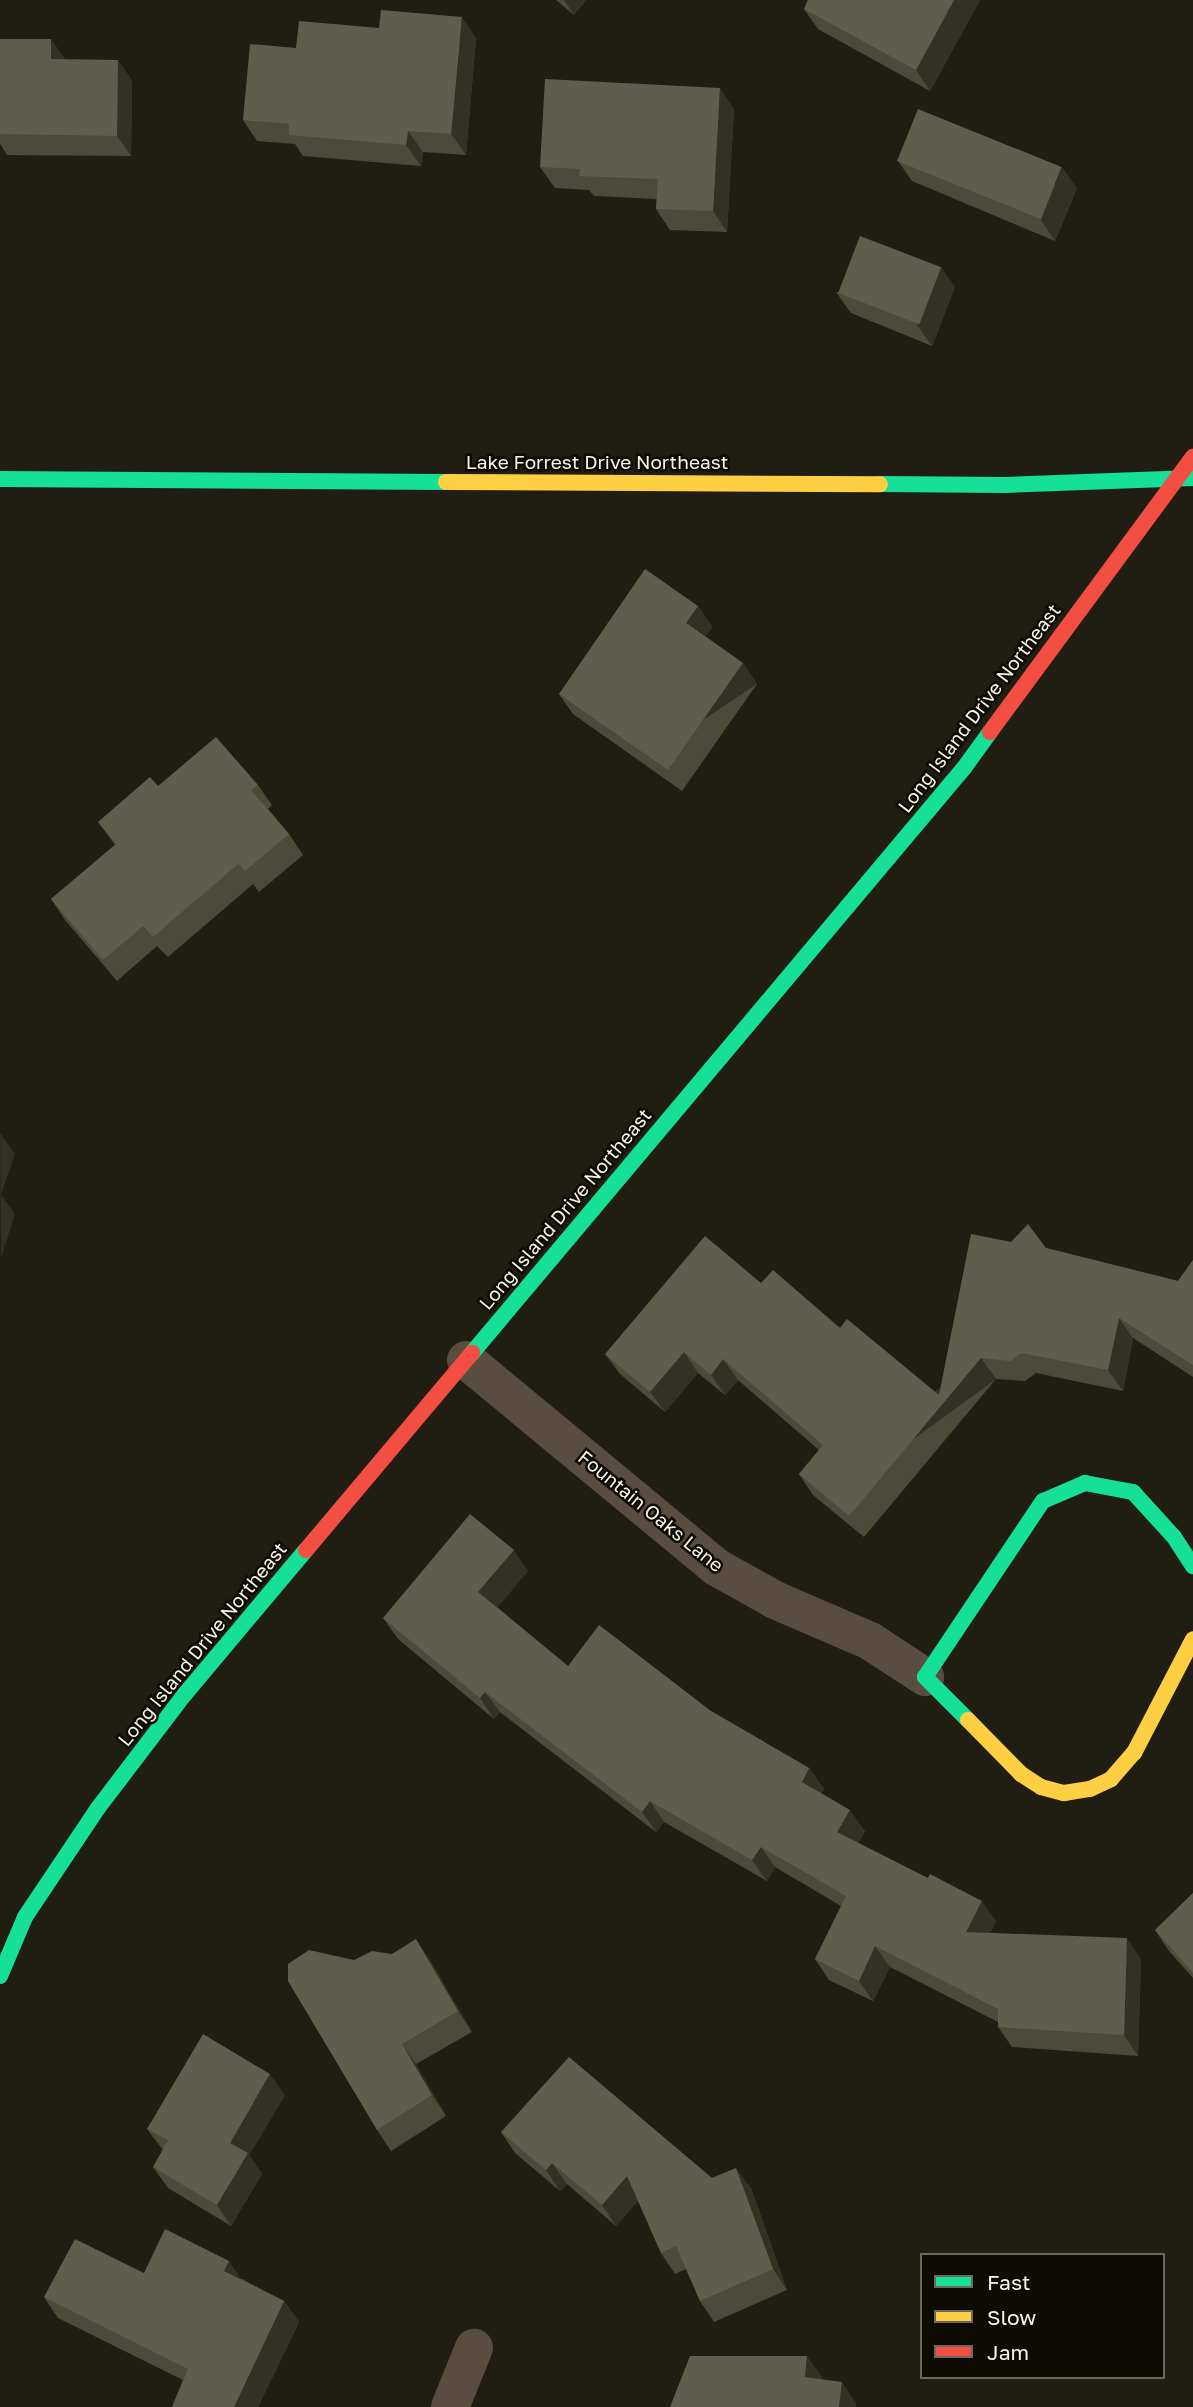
<!DOCTYPE html>
<html>
<head>
<meta charset="utf-8">
<style>
	body { margin:0 }
	#map { position:relative; width:1193px; height:2407px; overflow:hidden; background:#201e13; font-family:"Golos Text",sans-serif }
	div>[style] { position:absolute }
	[style*='--x'] { left:calc(var(--x)*1px); top:calc(var(--y)*1px); width:calc(var(--w)*1px); rotate:calc(var(--a)*1deg) }
	.street>* { height:38px; margin:-19px; padding:0 19px; transform-origin:19px; border-radius:19px; background:#584d3e }
	.fast>* { height:16px; margin:-8px; padding:0 8px; transform-origin:8px; border-radius:8px; background:#16e098 }
	.slow>* { height:16px; margin:-8px; padding:0 8px; transform-origin:8px; border-radius:8px; background:#ffcf43 }
	.jam>* { height:16px; margin:-8px; padding:0 8px; transform-origin:8px; border-radius:8px; background:#f24e42 }
	.wall>* { inset:0; background:#4a4c39 }
	.shaded-wall>* { inset:0; background:#313222; transform-origin:0 0 }
	.building>* { inset:0; background:#5d5e4c; transform-origin:0 0 }
	span { translate:-50% -50%; white-space:nowrap; text-align:center; line-height:1.15; -webkit-text-stroke:5px #0d0b04; paint-order:stroke }
	.street-label { font-size:19px; color:#f7f5e8 }
	.legend { position:absolute; left:920px; top:2253px; width:245px; height:126px; box-sizing:border-box; background:#0d0b04; border:2px solid #6b695f; margin:0; padding:9px 12px; list-style:none; font-size:21px; color:#f7f5e8 }
	.legend li { display:flex; align-items:center; gap:14px; height:35px }
	.legend b { width:35px; border:2px solid #6b695f }
</style>
</head>
<body>
<div id="map">
	<div class="street">
		<i style="--x:466;--y:1360;--w:325;--a:39.6"></i>
		<i style="--x:716;--y:1567;--w:68;--a:29.2"></i>
		<i style="--x:775;--y:1600;--w:103;--a:23.3"></i>
		<i style="--x:870;--y:1641;--w:66;--a:33.2"></i>
		<i style="--x:450;--y:2407;--w:64;--a:-67.9"></i>
	</div>
	<div class="fast">
		<i style="--x:0;--y:479;--w:446;--a:0.4"></i>
		<i style="--x:880;--y:484;--w:125;--a:0.5"></i>
		<i style="--x:1005;--y:485;--w:188;--a:-2.1"></i>
		<i style="--x:472;--y:1353;--w:764;--a:-49.94"></i>
		<i style="--x:964;--y:768;--w:44;--a:-54.2"></i>
		<i style="--x:968;--y:1720;--w:61;--a:-135"></i>
		<i style="--x:925;--y:1677;--w:212;--a:-56.2"></i>
		<i style="--x:1043;--y:1501;--w:46;--a:-23.2"></i>
		<i style="--x:1085;--y:1483;--w:49;--a:10.6"></i>
		<i style="--x:1133;--y:1492;--w:61;--a:47.7"></i>
		<i style="--x:1174;--y:1537;--w:35;--a:57"></i>
		<i style="--x:0;--y:1976;--w:64;--a:-67"></i>
		<i style="--x:25;--y:1917;--w:131;--a:-56.2"></i>
		<i style="--x:98;--y:1808;--w:143;--a:-52.7"></i>
		<i style="--x:185;--y:1694;--w:188;--a:-50"></i>
	</div>
	<div class="slow">
		<i style="--x:446;--y:482;--w:434;--a:0.3"></i>
		<i style="--x:968;--y:1720;--w:76;--a:45.5"></i>
		<i style="--x:1021;--y:1774;--w:24;--a:33"></i>
		<i style="--x:1041;--y:1787;--w:24;--a:15"></i>
		<i style="--x:1064;--y:1793;--w:26;--a:-9"></i>
		<i style="--x:1090;--y:1789;--w:23;--a:-25"></i>
		<i style="--x:1111;--y:1779;--w:35;--a:-49"></i>
		<i style="--x:1134;--y:1753;--w:128;--a:-62.6"></i>
	</div>
	<div class="jam">
		<i style="--x:990;--y:732;--w:342;--a:-53.6"></i>
		<i style="--x:306;--y:1550;--w:258;--a:-49.9"></i>
	</div>
	<div class="wall">
		<i style="clip-path:polygon(556px 0,586px 0,574px 15px)"></i>
		<i style="clip-path:polygon(808px 0,980px 0,930px 91px,818px 29px,804px 9px)"></i>
		<i style="clip-path:polygon(476px 38px,466px 155px,423px 152px,421px 166px,303px 156px,295px 144px,257px 141px,243px 120px,296px 48px)"></i>
		<i style="clip-path:polygon(0 39px,132px 80px,131px 156px,7px 155px,0 144px)"></i>
		<i style="clip-path:polygon(734px 109px,727px 232px,670px 230px,656px 209px,657px 199px,594px 196px,589px 190px,555px 188px,540px 167px)"></i>
		<i style="clip-path:polygon(898px 161px,1077px 188px,1055px 241px,912px 181px)"></i>
		<i style="clip-path:polygon(955px 287px,932px 346px,851px 313px,836px 292px)"></i>
		<i style="clip-path:polygon(698px 606px,712px 627px,705px 636px,743px 663px,757px 684px,682px 791px,573px 714px,559px 694px)"></i>
		<i style="clip-path:polygon(258px 785px,272px 805px,268px 809px,289px 834px,303px 855px,259px 892px,253px 884px,168px 957px,157px 946px,117px 981px,65px 920px,51px 899px,115px 845px,98px 822px,158px 786px)"></i>
		<i style="clip-path:polygon(1011px 1242px,1046px 1248px,1178px 1281px,1193px 1260px,1193px 1377px,1133px 1338px,1123px 1391px,1036px 1373px,1025px 1381px,996px 1379px,864px 1537px,813px 1495px,799px 1474px,819px 1450px,738px 1380px,725px 1395px,698px 1373px,665px 1412px,620px 1374px,605px 1354px,761px 1283px,840px 1328px,939px 1395px)"></i>
		<i style="clip-path:polygon(528px 1571px,497px 1607px,568px 1666px,711px 1711px,809px 1768px,824px 1789px,821px 1793px,865px 1831px,858px 1843px,996px 1921px,990px 1933px,1141px 1959px,1138px 2056px,1012px 2047px,998px 2027px,998px 2022px,890px 1967px,873px 2001px,829px 1980px,815px 1959px,841px 1906px,775px 1867px,767px 1881px,664px 1822px,656px 1832px,500px 1712px,494px 1719px,398px 1639px,383px 1618px)"></i>
		<i style="clip-path:polygon(1193px 1893px,1193px 1978px,1169px 1951px,1155px 1930px)"></i>
		<i style="clip-path:polygon(354px 1960px,430px 1960px,472px 2032px,416px 2064px,446px 2116px,391px 2151px,377px 2130px)"></i>
		<i style="clip-path:polygon(285px 2095px,249px 2155px,262px 2174px,231px 2226px,168px 2188px,153px 2167px,163px 2150px,147px 2129px)"></i>
		<i style="clip-path:polygon(501px 2132px,712px 2178px,751px 2188px,787px 2290px,714px 2322px,700px 2301px,686px 2269px,675px 2274px,661px 2253px,638px 2201px,616px 2226px,567px 2184px,560px 2191px,515px 2153px)"></i>
		<i style="clip-path:polygon(144px 2273px,242px 2279px,284px 2301px,299px 2322px,258px 2407px,172px 2407px,183px 2380px,58px 2318px,44px 2297px)"></i>
	</div>
	<div class="shaded-wall">
		<i style="clip-path:polygon(564px 0,586px 0,574px 15px)"></i>
		<i style="clip-path:polygon(954px 0,980px 0,930px 91px,916px 70px)"></i>
		<i style="clip-path:polygon(462px 17px,476px 38px,466px 155px,451px 134px)"></i>
		<i style="clip-path:polygon(51px 39px,66px 60px,51px 59px)"></i>
		<i style="clip-path:polygon(118px 60px,132px 80px,131px 156px,117px 136px)"></i>
		<i style="clip-path:polygon(720px 88px,734px 109px,727px 232px,713px 211px)"></i>
		<i style="clip-path:polygon(408px 131px,423px 152px,421px 166px,406px 145px)"></i>
		<i style="clip-path:polygon(1062px 167px,1077px 188px,1055px 241px,1041px 220px)"></i>
		<i style="clip-path:polygon(941px 267px,955px 287px,932px 346px,917px 325px)"></i>
		<i style="clip-path:polygon(698px 606px,712px 627px,701px 643px,686px 623px)"></i>
		<i style="left:743px;top:663px;width:25px;height:131px;rotate:56deg"></i>
		<i style="clip-path:polygon(0 1133px,15px 1154px,1px 1195px,15px 1214px,1px 1258px)"></i>
		<i style="clip-path:polygon(1119px 1318px,1133px 1338px,1123px 1391px,1108px 1370px)"></i>
		<i style="clip-path:polygon(684px 1352px,698px 1373px,665px 1412px,650px 1392px)"></i>
		<i style="left:981px;top:1358px;width:26px;height:206px;rotate:54deg"></i>
		<i style="clip-path:polygon(723px 1359px,738px 1380px,725px 1395px,711px 1375px)"></i>
		<i style="clip-path:polygon(514px 1550px,528px 1571px,493px 1613px,478px 1592px)"></i>
		<i style="clip-path:polygon(485px 1692px,500px 1712px,494px 1719px,480px 1698px)"></i>
		<i style="clip-path:polygon(809px 1768px,824px 1789px,816px 1803px,802px 1782px)"></i>
		<i style="clip-path:polygon(650px 1801px,664px 1822px,656px 1832px,642px 1812px)"></i>
		<i style="clip-path:polygon(850px 1810px,865px 1831px,852px 1853px,837px 1832px)"></i>
		<i style="clip-path:polygon(761px 1847px,775px 1867px,767px 1881px,752px 1860px)"></i>
		<i style="clip-path:polygon(982px 1901px,996px 1921px,980px 1953px,966px 1932px)"></i>
		<i style="clip-path:polygon(1127px 1938px,1141px 1959px,1138px 2056px,1124px 2035px)"></i>
		<i style="clip-path:polygon(416px 1939px,430px 1960px,472px 2032px,458px 2011px)"></i>
		<i style="clip-path:polygon(875px 1946px,890px 1967px,873px 2001px,859px 1981px)"></i>
		<i style="clip-path:polygon(402px 2044px,416px 2064px,446px 2116px,432px 2095px)"></i>
		<i style="clip-path:polygon(270px 2074px,285px 2095px,249px 2155px,262px 2174px,231px 2226px,217px 2205px,230px 2143px)"></i>
		<i style="clip-path:polygon(552px 2163px,567px 2184px,560px 2191px,546px 2170px)"></i>
		<i style="clip-path:polygon(736px 2168px,751px 2188px,787px 2290px,773px 2269px)"></i>
		<i style="clip-path:polygon(627px 2176px,642px 2196px,616px 2226px,602px 2205px)"></i>
		<i style="clip-path:polygon(229px 2261px,243px 2282px,224px 2271px)"></i>
		<i style="clip-path:polygon(284px 2301px,299px 2322px,258px 2407px,234px 2407px)"></i>
		<i style="clip-path:polygon(807px 2356px,822px 2377px,820px 2398px,805px 2377px)"></i>
		<i style="clip-path:polygon(842px 2382px,856px 2403px,856px 2407px,839px 2407px)"></i>
	</div>
	<div class="building">
		<i style="clip-path:polygon(808px 0,954px 0,916px 70px,804px 9px)"></i>
		<i style="clip-path:polygon(381px 10px,462px 17px,451px 134px,408px 131px,406px 145px,289px 135px,289px 124px,243px 120px,250px 44px,296px 48px,299px 21px,379px 28px)"></i>
		<i style="clip-path:polygon(0 39px,51px 39px,51px 59px,118px 60px,117px 136px,0 134px)"></i>
		<i style="clip-path:polygon(545px 79px,720px 88px,713px 211px,656px 209px,658px 179px,579px 176px,580px 169px,540px 167px)"></i>
		<i style="left:918px;top:109px;width:155px;height:56px;rotate:22deg"></i>
		<i style="left:860px;top:236px;width:87px;height:61px;rotate:21deg"></i>
		<i style="clip-path:polygon(645px 569px,698px 606px,686px 623px,743px 663px,668px 770px,559px 694px)"></i>
		<i style="clip-path:polygon(216px 737px,258px 785px,251px 790px,289px 834px,245px 871px,238px 864px,153px 937px,143px 926px,103px 960px,51px 899px,116px 844px,98px 822px,150px 777px,158px 786px)"></i>
		<i style="clip-path:polygon(1028px 1224px,1046px 1248px,1178px 1281px,1193px 1260px,1193px 1365px,1119px 1318px,1108px 1370px,1021px 1353px,1011px 1361px,981px 1358px,849px 1516px,799px 1474px,823px 1445px,723px 1359px,711px 1375px,684px 1352px,650px 1392px,605px 1354px,705px 1236px,761px 1283px,773px 1270px,840px 1328px,847px 1319px,939px 1395px,971px 1234px,1011px 1242px)"></i>
		<i style="clip-path:polygon(470px 1514px,514px 1550px,478px 1592px,568px 1666px,599px 1625px,711px 1711px,809px 1768px,802px 1782px,850px 1810px,837px 1832px,928px 1878px,930px 1874px,982px 1901px,966px 1932px,1127px 1938px,1124px 2035px,998px 2027px,998px 2009px,875px 1946px,859px 1981px,815px 1959px,846px 1896px,761px 1847px,752px 1860px,650px 1801px,642px 1812px,485px 1692px,480px 1698px,383px 1618px)"></i>
		<i style="clip-path:polygon(1193px 1893px,1193px 1973px,1155px 1930px)"></i>
		<i style="clip-path:polygon(416px 1939px,458px 2011px,402px 2044px,432px 2095px,377px 2130px,288px 1981px,288px 1964px,309px 1950px,354px 1960px,372px 1951px,392px 1954px)"></i>
		<i style="clip-path:polygon(203px 2034px,270px 2074px,230px 2143px,248px 2153px,217px 2205px,153px 2167px,168px 2140px,147px 2129px)"></i>
		<i style="clip-path:polygon(569px 2057px,712px 2178px,736px 2168px,773px 2269px,700px 2301px,676px 2246px,661px 2253px,627px 2176px,602px 2205px,552px 2163px,546px 2170px,501px 2132px)"></i>
		<i style="clip-path:polygon(165px 2229px,229px 2261px,224px 2271px,284px 2301px,234px 2407px,172px 2407px,188px 2369px,44px 2297px,75px 2239px,144px 2273px)"></i>
		<i style="clip-path:polygon(690px 2356px,807px 2356px,805px 2377px,842px 2382px,839px 2407px,670px 2407px)"></i>
	</div>
	<div class="street-label">
		<span style="left:597px;top:462px">Lake Forrest Drive Northeast</span>
		<span style="left:979px;top:708px;rotate:-53deg">Long Island Drive Northeast</span>
		<span style="left:565px;top:1209px;rotate:-50deg">Long Island Drive Northeast</span>
		<span style="left:651px;top:1511px;rotate:39deg">Fountain Oaks Lane</span>
		<span style="left:202px;top:1644px;rotate:-51deg">Long Island Drive Northeast</span>
	</div>
	<ul class="legend">
	<li><b style="height:9px;background:#16e098"></b>Fast</li>
	<li><b style="height:9px;background:#ffcf43"></b>Slow</li>
	<li><b style="height:9px;background:#f24e42"></b>Jam</li>
	</ul>
</div>
</body>
</html>
